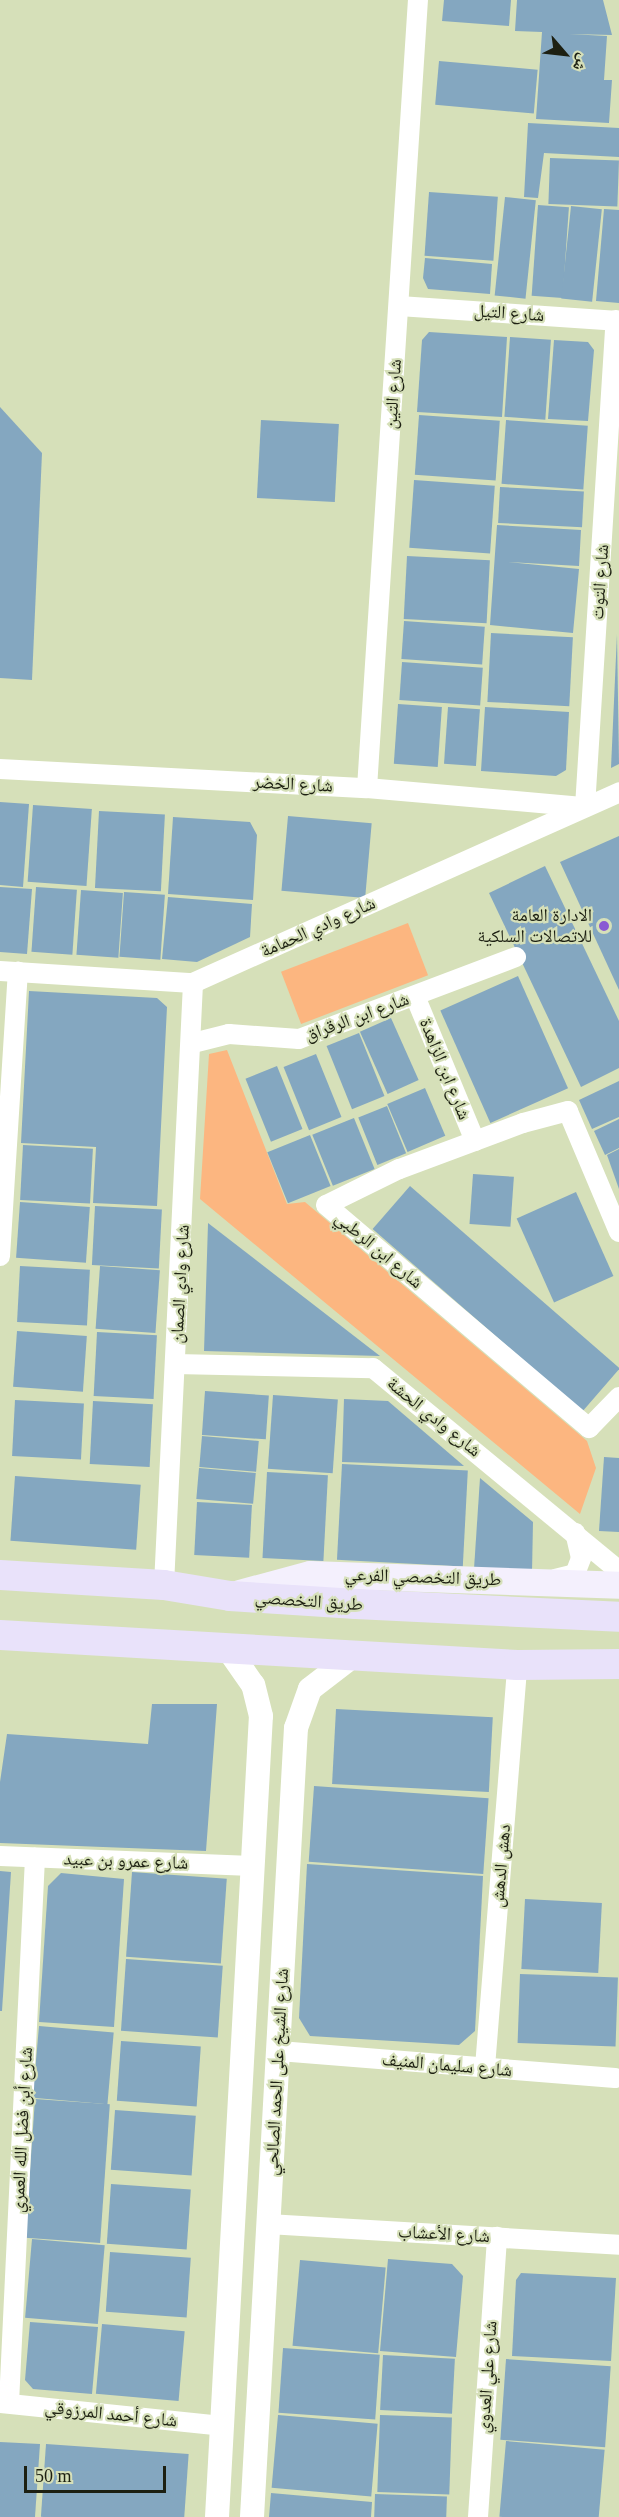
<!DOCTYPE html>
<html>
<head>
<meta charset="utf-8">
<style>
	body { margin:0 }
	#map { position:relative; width:619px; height:2517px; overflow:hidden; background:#d6e0b9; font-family:"Times New Roman","Noto Naskh Arabic",serif }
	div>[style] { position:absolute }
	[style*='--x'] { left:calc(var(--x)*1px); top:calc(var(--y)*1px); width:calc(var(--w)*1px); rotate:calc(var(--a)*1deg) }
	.green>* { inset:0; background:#fcb680; transform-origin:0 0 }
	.building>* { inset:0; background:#84a7c0; transform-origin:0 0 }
	.minor>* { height:20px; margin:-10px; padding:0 10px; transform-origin:10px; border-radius:10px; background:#fff }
	.tertiary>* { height:24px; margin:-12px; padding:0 12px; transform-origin:12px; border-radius:12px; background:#fff }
	.secondary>* { height:27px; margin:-13.5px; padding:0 13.5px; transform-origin:13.5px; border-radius:13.5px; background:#f4f0fd }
	.primary>* { height:30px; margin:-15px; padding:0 15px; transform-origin:15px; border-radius:15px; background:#e9e2fa }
	.dots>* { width:16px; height:16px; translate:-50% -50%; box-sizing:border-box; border:3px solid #d6e0b9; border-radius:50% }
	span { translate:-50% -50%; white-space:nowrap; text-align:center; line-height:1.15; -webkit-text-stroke:4.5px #d6e0b9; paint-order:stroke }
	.street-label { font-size:18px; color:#1d2012 }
	.poi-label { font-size:18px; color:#1d2012 }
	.right { translate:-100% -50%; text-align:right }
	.north { position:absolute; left:535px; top:24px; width:60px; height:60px; -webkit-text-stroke:4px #d6e0b9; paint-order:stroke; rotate:118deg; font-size:16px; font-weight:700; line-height:24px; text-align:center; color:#1d2012 }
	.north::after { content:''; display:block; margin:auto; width:21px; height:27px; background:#1d2012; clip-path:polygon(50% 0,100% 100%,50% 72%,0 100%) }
	.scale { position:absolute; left:24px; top:2466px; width:142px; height:27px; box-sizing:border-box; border:3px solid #1d2012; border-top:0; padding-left:8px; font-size:18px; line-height:21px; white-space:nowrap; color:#1d2012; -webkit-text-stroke:4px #d6e0b9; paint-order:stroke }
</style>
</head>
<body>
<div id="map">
	<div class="green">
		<i style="left:408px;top:923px;width:56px;height:136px;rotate:69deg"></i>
		<i style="clip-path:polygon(227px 1050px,287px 1204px,305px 1202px,587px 1441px,596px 1468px,580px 1514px,200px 1199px,209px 1054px)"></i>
	</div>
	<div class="building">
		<i style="clip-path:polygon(444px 0,511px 0,509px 26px,442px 21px)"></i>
		<i style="clip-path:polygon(517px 0,603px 0,612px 35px,569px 34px,607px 36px,604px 80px,612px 80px,609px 123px,536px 119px,542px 32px,515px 31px)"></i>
		<i style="left:439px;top:61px;width:99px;height:44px;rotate:5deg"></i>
		<i style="clip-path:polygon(528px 123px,619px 128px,619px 157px,544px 153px,538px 198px,524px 197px)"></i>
		<i style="left:550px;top:158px;width:69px;height:46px;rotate:2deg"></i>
		<i style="left:429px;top:192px;width:69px;height:64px;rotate:4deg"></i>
		<i style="left:505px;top:197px;width:31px;height:99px;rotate:6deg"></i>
		<i style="left:538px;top:205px;width:31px;height:91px;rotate:4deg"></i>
		<i style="left:571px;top:206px;width:31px;height:93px;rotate:6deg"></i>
		<i style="clip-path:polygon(604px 209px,619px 210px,619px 303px,596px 301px)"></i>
		<i style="clip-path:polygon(425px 258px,492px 264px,490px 294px,428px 289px,423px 278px)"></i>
		<i style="clip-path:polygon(429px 332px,507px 337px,502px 417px,417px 412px,422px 340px)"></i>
		<i style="left:510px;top:337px;width:41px;height:80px;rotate:4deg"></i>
		<i style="clip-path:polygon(554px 340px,588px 342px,594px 350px,588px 421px,548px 419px)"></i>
		<i style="clip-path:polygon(0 407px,42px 453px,32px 680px,0 678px)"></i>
		<i style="left:419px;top:415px;width:81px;height:60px;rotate:4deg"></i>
		<i style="left:261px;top:420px;width:78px;height:78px;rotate:3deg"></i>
		<i style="left:506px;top:420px;width:82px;height:64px;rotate:4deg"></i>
		<i style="left:414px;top:480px;width:81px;height:68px;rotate:4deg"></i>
		<i style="left:500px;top:487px;width:84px;height:36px;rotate:3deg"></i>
		<i style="clip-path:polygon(497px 525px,581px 530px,579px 566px,507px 562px,579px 569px,573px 633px,490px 625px)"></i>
		<i style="left:407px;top:556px;width:83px;height:63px;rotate:3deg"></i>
		<i style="left:404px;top:621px;width:81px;height:38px;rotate:4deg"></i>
		<i style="left:491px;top:633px;width:82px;height:69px;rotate:3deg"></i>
		<i style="clip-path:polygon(617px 634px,619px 764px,611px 768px)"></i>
		<i style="left:402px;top:662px;width:81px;height:38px;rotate:4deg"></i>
		<i style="left:398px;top:704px;width:44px;height:60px;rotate:4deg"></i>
		<i style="left:448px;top:707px;width:32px;height:57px;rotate:4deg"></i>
		<i style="clip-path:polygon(485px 707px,569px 712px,566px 770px,556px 776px,481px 771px)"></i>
		<i style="clip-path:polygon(0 802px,29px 804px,23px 887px,0 885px)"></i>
		<i style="left:33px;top:805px;width:59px;height:77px;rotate:4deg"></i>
		<i style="left:99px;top:811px;width:66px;height:77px;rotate:3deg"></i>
		<i style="left:288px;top:816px;width:84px;height:75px;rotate:5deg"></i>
		<i style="clip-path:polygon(173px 817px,250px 822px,257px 835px,253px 900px,168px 894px)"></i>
		<i style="clip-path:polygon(619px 836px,619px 990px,560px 862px)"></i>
		<i style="clip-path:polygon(545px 866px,619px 1021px,619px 1068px,581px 1087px,489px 893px)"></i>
		<i style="clip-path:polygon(0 887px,32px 889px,27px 954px,0 952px)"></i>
		<i style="left:36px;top:887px;width:41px;height:65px;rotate:4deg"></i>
		<i style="left:81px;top:890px;width:42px;height:65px;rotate:4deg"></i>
		<i style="left:124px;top:892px;width:41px;height:65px;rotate:4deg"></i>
		<i style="clip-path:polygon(168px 897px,252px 904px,250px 937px,197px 962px,162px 959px)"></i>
		<i style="left:518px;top:976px;width:123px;height:85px;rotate:66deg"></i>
		<i style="clip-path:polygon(29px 991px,157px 998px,167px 1007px,157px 1206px,93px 1203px,96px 1147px,21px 1143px)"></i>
		<i style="left:391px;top:1018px;width:68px;height:34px;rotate:66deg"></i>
		<i style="left:359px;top:1033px;width:68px;height:35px;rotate:68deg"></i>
		<i style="left:316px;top:1054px;width:68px;height:35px;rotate:68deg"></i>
		<i style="left:277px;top:1066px;width:68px;height:34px;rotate:68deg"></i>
		<i style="clip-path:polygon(619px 1081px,619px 1117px,592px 1129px,579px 1100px)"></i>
		<i style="left:425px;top:1088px;width:52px;height:41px;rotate:67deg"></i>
		<i style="left:387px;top:1106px;width:51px;height:31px;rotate:68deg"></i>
		<i style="left:354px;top:1118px;width:55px;height:45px;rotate:68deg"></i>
		<i style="clip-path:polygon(619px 1119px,619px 1148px,605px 1155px,594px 1131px)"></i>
		<i style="left:310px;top:1135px;width:55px;height:46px;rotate:68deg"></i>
		<i style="left:23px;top:1145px;width:70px;height:55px;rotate:3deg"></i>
		<i style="clip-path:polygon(619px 1149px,619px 1189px,607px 1155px)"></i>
		<i style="left:473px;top:1174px;width:41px;height:50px;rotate:4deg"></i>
		<i style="left:410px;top:1186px;width:278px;height:57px;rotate:41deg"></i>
		<i style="left:576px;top:1192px;width:92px;height:65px;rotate:66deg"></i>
		<i style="left:20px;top:1202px;width:70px;height:56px;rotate:4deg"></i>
		<i style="left:95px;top:1206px;width:67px;height:59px;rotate:3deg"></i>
		<i style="clip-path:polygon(208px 1223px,380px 1356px,204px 1351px)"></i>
		<i style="left:20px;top:1266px;width:70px;height:56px;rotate:3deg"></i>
		<i style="left:100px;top:1266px;width:60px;height:63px;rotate:4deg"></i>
		<i style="left:17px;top:1331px;width:70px;height:56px;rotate:4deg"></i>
		<i style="left:97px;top:1332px;width:60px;height:64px;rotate:3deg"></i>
		<i style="left:205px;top:1391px;width:64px;height:44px;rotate:4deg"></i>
		<i style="left:273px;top:1395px;width:65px;height:74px;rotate:4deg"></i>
		<i style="clip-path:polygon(344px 1399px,388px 1401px,464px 1466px,342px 1462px)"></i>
		<i style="left:15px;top:1400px;width:69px;height:56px;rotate:3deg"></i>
		<i style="left:93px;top:1401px;width:60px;height:63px;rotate:3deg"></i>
		<i style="left:202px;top:1436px;width:57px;height:31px;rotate:5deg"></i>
		<i style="clip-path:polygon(604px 1457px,619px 1458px,619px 1532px,599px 1531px)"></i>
		<i style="left:342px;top:1464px;width:126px;height:96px;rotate:3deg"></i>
		<i style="left:199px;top:1468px;width:57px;height:31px;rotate:5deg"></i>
		<i style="left:267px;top:1472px;width:61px;height:86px;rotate:3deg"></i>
		<i style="left:15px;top:1476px;width:126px;height:65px;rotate:4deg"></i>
		<i style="clip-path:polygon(480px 1478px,533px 1522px,532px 1573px,474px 1569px)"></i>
		<i style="left:197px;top:1502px;width:55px;height:53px;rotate:3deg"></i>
		<i style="clip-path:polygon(152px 1704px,217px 1704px,206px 1851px,0 1843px,0 1782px,7px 1734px,148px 1744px)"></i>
		<i style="left:336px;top:1709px;width:157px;height:75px;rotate:3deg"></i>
		<i style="left:314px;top:1786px;width:175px;height:76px;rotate:4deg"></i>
		<i style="clip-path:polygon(307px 1864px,483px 1876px,475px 2031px,459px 2045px,310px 2036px,299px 2018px)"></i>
		<i style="clip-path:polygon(0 1871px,11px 1872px,2px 2011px,0 2011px)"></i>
		<i style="left:132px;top:1872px;width:95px;height:85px;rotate:4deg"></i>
		<i style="clip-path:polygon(61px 1873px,124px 1879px,114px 2027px,39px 2022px,48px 1886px)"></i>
		<i style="left:525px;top:1899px;width:77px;height:70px;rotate:3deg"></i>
		<i style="left:126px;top:1959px;width:97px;height:72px;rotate:4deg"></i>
		<i style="left:520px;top:1974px;width:98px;height:69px;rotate:2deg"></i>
		<i style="left:39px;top:2026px;width:75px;height:72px;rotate:5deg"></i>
		<i style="left:121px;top:2041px;width:80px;height:60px;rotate:4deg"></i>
		<i style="left:35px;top:2099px;width:75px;height:139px;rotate:4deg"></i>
		<i style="left:115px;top:2110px;width:81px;height:60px;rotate:4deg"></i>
		<i style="left:111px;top:2184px;width:80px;height:60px;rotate:4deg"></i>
		<i style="left:32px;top:2239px;width:73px;height:79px;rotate:5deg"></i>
		<i style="left:110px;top:2252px;width:81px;height:60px;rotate:4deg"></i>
		<i style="clip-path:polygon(388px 2259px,452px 2264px,463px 2276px,456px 2357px,380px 2351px)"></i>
		<i style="left:300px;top:2260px;width:86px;height:86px;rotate:5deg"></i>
		<i style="clip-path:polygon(521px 2273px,616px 2278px,611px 2361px,512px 2356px,516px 2280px)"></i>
		<i style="clip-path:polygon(30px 2322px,98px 2327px,92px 2394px,33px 2389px,25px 2380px)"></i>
		<i style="left:102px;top:2324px;width:83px;height:70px;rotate:5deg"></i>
		<i style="left:283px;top:2348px;width:97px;height:65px;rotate:4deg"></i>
		<i style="left:383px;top:2355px;width:72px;height:55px;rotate:3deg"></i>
		<i style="left:506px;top:2359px;width:105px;height:81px;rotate:4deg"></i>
		<i style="left:278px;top:2415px;width:100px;height:73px;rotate:5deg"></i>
		<i style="left:380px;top:2415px;width:72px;height:77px;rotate:2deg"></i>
		<i style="left:506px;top:2441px;width:99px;height:76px;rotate:5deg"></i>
		<i style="clip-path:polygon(0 2442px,40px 2444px,35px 2517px,0 2517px)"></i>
		<i style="left:46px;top:2444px;width:143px;height:73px;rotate:4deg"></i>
		<i style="clip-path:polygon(271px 2493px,372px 2502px,371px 2517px,269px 2517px)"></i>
		<i style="left:375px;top:2494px;width:72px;height:23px;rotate:2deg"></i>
	</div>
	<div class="minor">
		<i style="--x:399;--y:306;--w:221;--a:3.9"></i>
		<i style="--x:0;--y:769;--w:367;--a:3"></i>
		<i style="--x:367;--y:788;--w:219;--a:5"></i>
		<i style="--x:585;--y:807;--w:488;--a:-86.4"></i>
		<i style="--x:367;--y:788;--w:790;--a:-86.3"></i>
		<i style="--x:0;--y:971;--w:193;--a:3.6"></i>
		<i style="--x:193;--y:983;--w:467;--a:-24.1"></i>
		<i style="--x:415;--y:996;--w:157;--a:67.5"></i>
		<i style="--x:193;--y:1043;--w:37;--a:-14"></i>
		<i style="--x:229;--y:1034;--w:70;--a:4.1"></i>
		<i style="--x:299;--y:1039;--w:232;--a:-20.7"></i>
		<i style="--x:619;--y:1232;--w:131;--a:-112.9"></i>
		<i style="--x:568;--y:1111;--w:47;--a:165.1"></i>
		<i style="--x:523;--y:1123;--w:132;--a:159.6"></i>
		<i style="--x:399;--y:1169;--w:81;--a:153.7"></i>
		<i style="--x:326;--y:1205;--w:345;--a:40.3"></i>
		<i style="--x:589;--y:1428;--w:43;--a:-45.9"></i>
		<i style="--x:0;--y:1256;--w:285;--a:-86.4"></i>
		<i style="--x:175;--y:1364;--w:198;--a:1.2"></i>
		<i style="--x:373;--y:1368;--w:319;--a:39.5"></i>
		<i style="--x:555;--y:1579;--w:21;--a:-14"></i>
		<i style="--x:575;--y:1574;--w:17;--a:-69"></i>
		<i style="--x:581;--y:1558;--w:26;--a:-103"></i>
		<i style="--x:164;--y:1585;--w:603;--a:-87.24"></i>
		<i style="--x:0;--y:1856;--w:252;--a:2.3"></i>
		<i style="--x:279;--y:2051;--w:337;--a:4.6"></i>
		<i style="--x:485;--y:2067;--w:403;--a:-85.4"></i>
		<i style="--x:268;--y:2224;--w:352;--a:3.4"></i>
		<i style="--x:0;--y:2403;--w:223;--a:5.9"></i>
		<i style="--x:9;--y:2403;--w:546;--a:-87.27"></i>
		<i style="--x:478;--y:2517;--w:281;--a:-86.1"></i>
	</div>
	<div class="tertiary">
		<i style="--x:217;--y:2517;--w:802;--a:-86.86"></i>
		<i style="--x:261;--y:1716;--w:32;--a:-104"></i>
		<i style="--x:253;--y:1685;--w:44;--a:-124.8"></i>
		<i style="--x:252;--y:2517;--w:790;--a:-86.81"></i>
		<i style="--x:296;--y:1728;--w:41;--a:-70.3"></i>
		<i style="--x:310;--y:1689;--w:59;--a:-37.5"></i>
	</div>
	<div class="secondary">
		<i style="--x:239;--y:1593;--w:73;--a:-15"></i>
		<i style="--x:310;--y:1574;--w:309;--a:2"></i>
	</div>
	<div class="primary">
		<i style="--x:0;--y:1575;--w:164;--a:3.5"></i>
		<i style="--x:164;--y:1585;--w:67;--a:9.5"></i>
		<i style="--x:230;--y:1596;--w:126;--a:3.6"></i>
		<i style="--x:356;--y:1604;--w:263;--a:2.8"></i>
		<i style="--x:0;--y:1635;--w:518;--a:3.32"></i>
		<i style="--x:517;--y:1665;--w:102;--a:-0.6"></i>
	</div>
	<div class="dots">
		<i style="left:604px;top:926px;background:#8a5ad3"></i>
	</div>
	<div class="street-label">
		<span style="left:509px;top:313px;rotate:4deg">شارع التيل</span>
		<span style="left:393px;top:394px;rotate:-86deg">شارع التين</span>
		<span style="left:600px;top:582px;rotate:-86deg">شارع التوت</span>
		<span style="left:293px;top:784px;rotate:3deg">شارع الخضر</span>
		<span style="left:318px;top:927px;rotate:-24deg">شارع وادي الحمامة</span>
		<span style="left:357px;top:1017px;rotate:-20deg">شارع ابن الرقراق</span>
		<span style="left:445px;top:1069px;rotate:68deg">شارع ابن الزاهدة</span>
		<span style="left:379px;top:1250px;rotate:40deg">شارع ابن الرطبي</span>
		<span style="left:180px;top:1284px;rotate:-87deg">شارع وادي الصمان</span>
		<span style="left:434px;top:1417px;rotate:39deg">شارع وادي الحشة</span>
		<span style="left:423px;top:1577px;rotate:2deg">طريق التخصصي الفرعي</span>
		<span style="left:309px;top:1601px;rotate:4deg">طريق التخصصي</span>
		<span style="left:126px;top:1861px;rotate:2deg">شارع عمرو بن عبيد</span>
		<span style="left:501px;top:1866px;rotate:-85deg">دهش الدهش</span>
		<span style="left:447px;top:2065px;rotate:5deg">شارع سليمان المنيف</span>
		<span style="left:277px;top:2072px;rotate:-87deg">شارع الشيخ على الحمد الصالحي</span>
		<span style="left:22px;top:2130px;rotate:-87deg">شارع أبن فضل الله العمري</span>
		<span style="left:444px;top:2234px;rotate:3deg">شارع الأعشاب</span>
		<span style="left:487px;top:2377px;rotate:-86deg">شارع علي العدوي</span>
		<span style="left:111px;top:2414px;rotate:6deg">شارع أحمد المرزوقي</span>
	</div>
	<div class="poi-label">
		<span class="right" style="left:592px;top:926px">الادارة العامة<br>للاتصالات السلكية</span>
	</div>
	<div class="north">ش</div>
	<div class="scale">50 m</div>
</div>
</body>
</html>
